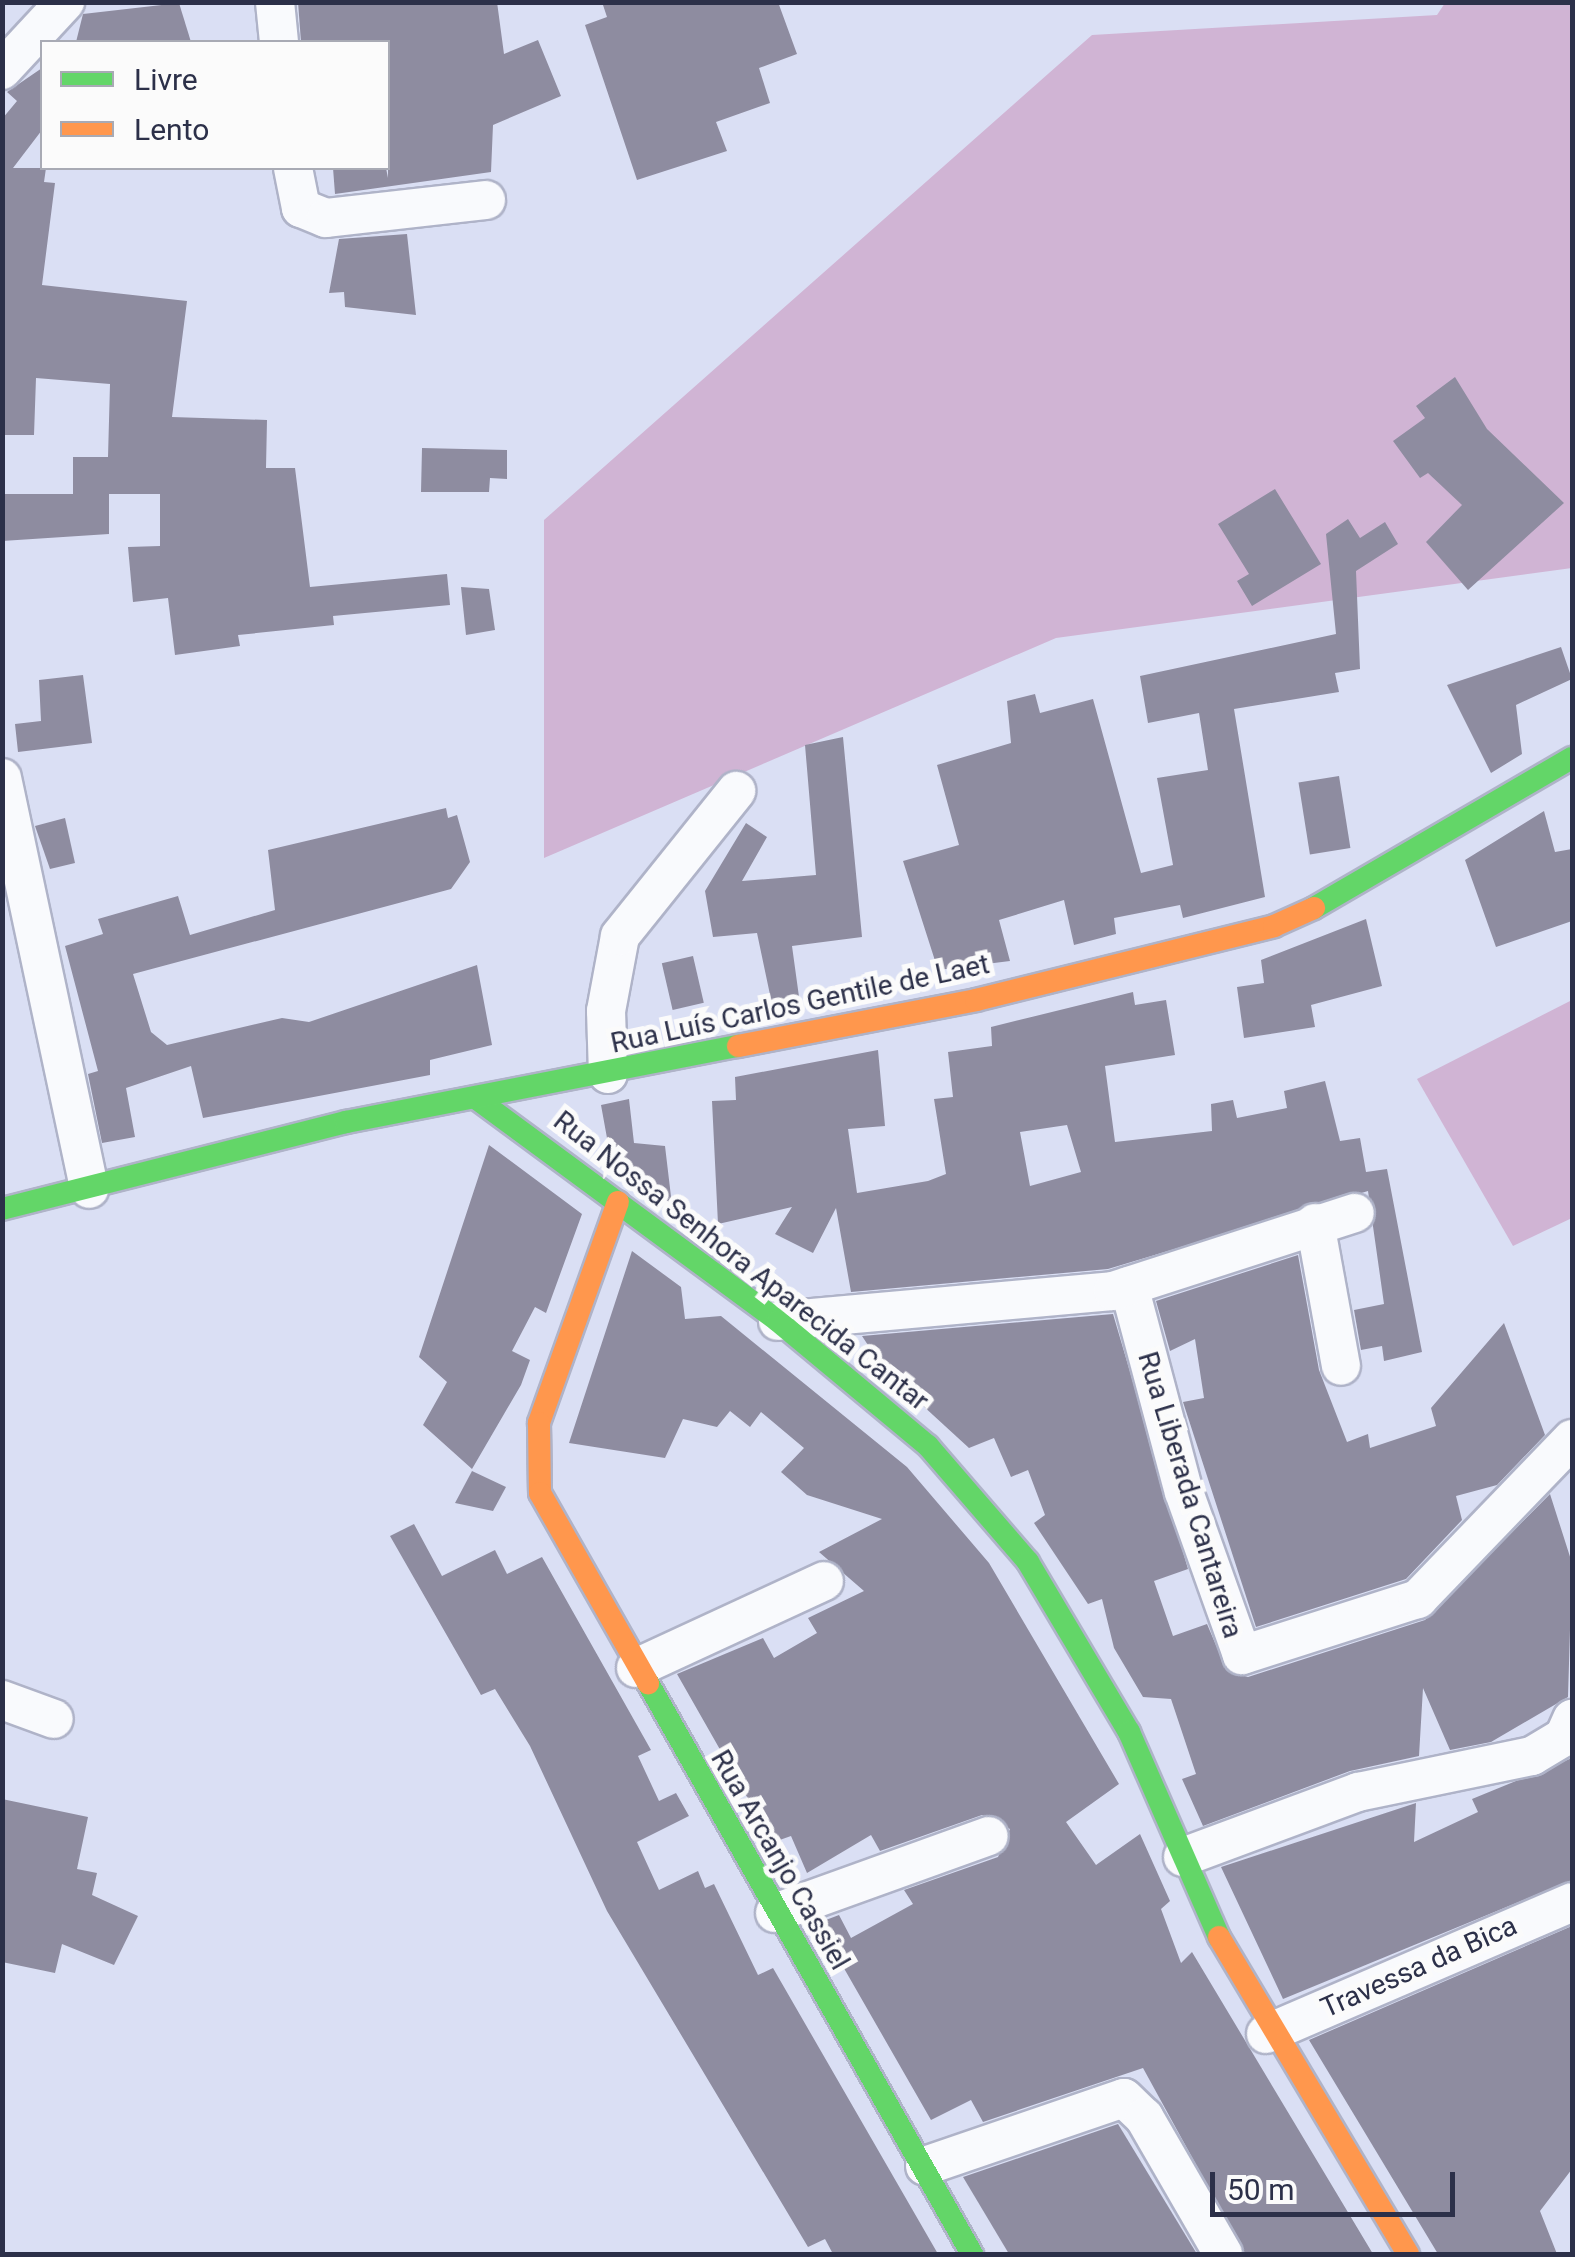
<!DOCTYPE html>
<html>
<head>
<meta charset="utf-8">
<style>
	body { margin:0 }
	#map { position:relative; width:1575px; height:2257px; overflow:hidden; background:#dadff4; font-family:Roboto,sans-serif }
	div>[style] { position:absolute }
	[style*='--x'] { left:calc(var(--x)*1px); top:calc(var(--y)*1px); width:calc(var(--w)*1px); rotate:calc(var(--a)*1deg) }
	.forest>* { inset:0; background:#d0b4d4 }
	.building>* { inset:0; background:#8e8ca0; transform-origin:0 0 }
	.roads { filter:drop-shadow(2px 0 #afb3c8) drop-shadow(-2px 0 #afb3c8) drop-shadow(0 2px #afb3c8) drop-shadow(0 -2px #afb3c8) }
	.street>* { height:38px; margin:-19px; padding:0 19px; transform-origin:19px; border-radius:19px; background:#f9fafd }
	.fast>* { height:22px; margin:-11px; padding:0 11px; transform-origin:11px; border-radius:11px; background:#63d668 }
	.slow>* { height:22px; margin:-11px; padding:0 11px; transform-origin:11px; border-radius:11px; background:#ff974d }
	span { translate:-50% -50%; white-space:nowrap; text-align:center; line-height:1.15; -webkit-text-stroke:10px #fbfbfb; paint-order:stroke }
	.street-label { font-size:28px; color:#2c3049 }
	.frame { position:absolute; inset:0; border:5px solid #2c3049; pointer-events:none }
	.legend { position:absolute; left:40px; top:40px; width:350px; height:130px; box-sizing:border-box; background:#fbfbfb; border:2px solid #a8aab4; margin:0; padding:12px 18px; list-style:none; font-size:30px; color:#2c3049 }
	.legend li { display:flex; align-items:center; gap:20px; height:50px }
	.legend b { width:50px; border:2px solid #a8aab4 }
	.scale { position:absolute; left:1210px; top:2172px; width:245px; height:45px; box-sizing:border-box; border:5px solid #2c3049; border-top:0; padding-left:12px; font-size:30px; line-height:35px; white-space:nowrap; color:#2c3049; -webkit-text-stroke:8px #fbfbfb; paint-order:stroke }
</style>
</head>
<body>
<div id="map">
	<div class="forest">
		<i style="clip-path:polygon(1445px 3px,1572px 3px,1572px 568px,1056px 638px,544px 858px,544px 520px,1092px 35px,1437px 15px)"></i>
		<i style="clip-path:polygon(1572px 1000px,1572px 1218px,1513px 1246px,1417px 1079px)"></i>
	</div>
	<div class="building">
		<i style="clip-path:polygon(298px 2px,497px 2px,504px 54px,538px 40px,561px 96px,493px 125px,491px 172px,335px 194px,333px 168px,386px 168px,388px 178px,388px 42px,301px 42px)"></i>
		<i style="clip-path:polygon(602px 2px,778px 2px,797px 54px,759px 68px,770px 103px,716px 122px,727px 151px,637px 180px,585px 25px,607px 17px)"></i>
		<i style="clip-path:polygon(179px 3px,191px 42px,76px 42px,83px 14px)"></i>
		<i style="clip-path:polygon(42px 68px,42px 130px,13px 168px,46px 168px,44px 182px,55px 183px,42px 285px,187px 301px,172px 417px,267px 420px,266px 468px,295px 468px,310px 587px,447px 574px,450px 605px,333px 616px,334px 625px,238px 635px,240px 646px,175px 655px,168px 598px,133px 602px,128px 547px,160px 546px,160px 494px,109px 494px,109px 534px,2px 541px,2px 494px,73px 494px,73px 457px,108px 457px,110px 384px,36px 378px,34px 435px,2px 435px,2px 119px,17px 101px,7px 92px)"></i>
		<i style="clip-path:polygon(407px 234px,416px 315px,345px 307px,344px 292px,329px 293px,339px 239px)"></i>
		<i style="clip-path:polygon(1455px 377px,1487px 429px,1564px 503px,1468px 590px,1426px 542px,1462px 505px,1428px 473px,1420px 478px,1393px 441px,1425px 418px,1416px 406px)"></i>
		<i style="clip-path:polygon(422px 448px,507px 450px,507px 479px,490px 478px,489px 492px,421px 492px)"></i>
		<i style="clip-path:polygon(1275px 489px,1321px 564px,1252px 606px,1237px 581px,1249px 574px,1218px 524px)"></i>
		<i style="clip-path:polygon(1348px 519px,1360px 538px,1385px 522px,1398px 544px,1356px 571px,1360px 669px,1335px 673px,1339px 692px,1234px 709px,1265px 897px,1183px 918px,1180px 905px,1114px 918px,1116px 934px,1074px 945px,1064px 900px,999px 920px,1010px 961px,938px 970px,903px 861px,959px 845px,937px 765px,1011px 743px,1007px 701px,1035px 694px,1040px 713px,1093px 699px,1141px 873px,1173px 865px,1157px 778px,1208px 770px,1199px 713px,1148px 723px,1140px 676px,1336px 634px,1326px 534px)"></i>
		<i style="clip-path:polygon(461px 587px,489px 589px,495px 630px,466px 635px)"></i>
		<i style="clip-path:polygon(1561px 647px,1572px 679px,1516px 705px,1522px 754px,1491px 773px,1447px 685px)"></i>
		<i style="clip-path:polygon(83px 675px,92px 743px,18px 752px,15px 724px,41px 721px,39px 680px)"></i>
		<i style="clip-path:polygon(843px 737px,862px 937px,792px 946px,800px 1004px,773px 1009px,757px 933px,713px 937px,705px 891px,746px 823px,767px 837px,742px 881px,816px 875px,805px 745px)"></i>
		<i style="left:1339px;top:776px;width:73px;height:41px;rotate:81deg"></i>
		<i style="clip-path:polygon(446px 808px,448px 818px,457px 815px,470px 862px,451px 889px,133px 974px,151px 1032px,167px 1045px,282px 1018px,309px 1022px,477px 965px,492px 1045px,430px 1060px,430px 1075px,203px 1118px,191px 1066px,126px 1088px,135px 1137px,102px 1143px,88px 1074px,98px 1071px,65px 946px,103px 934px,98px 919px,178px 896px,190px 935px,275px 910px,268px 850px)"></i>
		<i style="clip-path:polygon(1544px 811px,1555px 852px,1572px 849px,1572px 921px,1496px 947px,1465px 860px)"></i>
		<i style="clip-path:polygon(65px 818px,75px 863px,50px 869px,35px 826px)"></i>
		<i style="clip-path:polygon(1366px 919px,1382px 986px,1311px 1005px,1315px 1027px,1244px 1038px,1237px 987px,1264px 983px,1261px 960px)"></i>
		<i style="left:693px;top:956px;width:48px;height:32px;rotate:77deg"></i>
		<i style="clip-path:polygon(evenodd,1133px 992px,1135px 1005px,1166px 1000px,1175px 1055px,1105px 1066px,1115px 1142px,1212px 1131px,1211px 1104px,1233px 1100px,1237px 1118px,1287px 1108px,1284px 1091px,1325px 1081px,1340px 1141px,1360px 1138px,1366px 1172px,1387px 1169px,1422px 1352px,1384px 1361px,1382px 1346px,1361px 1350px,1354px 1310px,1384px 1304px,1368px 1191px,1108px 1269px,851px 1292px,836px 1208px,813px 1253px,775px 1234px,792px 1207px,718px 1224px,712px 1101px,736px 1100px,735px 1077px,878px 1050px,885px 1126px,848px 1129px,857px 1193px,928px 1181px,946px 1174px,934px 1099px,953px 1097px,948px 1052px,992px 1046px,991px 1027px,1133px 992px,1067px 1125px,1081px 1172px,1030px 1186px,1020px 1132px,1067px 1125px)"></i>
		<i style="clip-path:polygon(629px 1099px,634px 1143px,665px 1146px,672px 1205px,611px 1160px,601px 1105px)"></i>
		<i style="clip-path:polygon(489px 1145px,582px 1214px,546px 1313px,535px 1307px,512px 1351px,530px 1360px,521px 1385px,472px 1469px,423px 1425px,447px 1382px,419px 1357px)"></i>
		<i style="clip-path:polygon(632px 1251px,681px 1287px,685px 1319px,721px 1316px,907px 1467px,989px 1563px,1119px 1784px,1066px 1822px,1096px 1865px,1140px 1834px,1170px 1901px,1161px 1909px,1181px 1963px,1192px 1952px,1373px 2254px,1245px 2254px,1143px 2068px,983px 2122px,971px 2100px,931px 2120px,818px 1923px,839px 1915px,851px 1938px,913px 1904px,904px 1890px,998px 1857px,1010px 1829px,982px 1815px,880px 1851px,871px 1835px,807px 1873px,791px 1836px,774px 1842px,759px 1818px,677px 1674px,763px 1638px,774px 1658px,817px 1633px,808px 1618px,864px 1591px,819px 1552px,882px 1519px,807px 1495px,781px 1472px,804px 1448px,761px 1412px,750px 1427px,730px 1411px,717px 1427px,683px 1419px,665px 1458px,569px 1443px)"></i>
		<i style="clip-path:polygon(1298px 1255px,1319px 1370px,1347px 1442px,1368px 1434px,1370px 1448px,1436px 1426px,1431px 1408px,1504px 1323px,1545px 1435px,1497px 1485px,1456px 1496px,1462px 1520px,1406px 1579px,1256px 1627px,1183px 1402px,1204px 1398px,1195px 1339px,1170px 1351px,1156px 1301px)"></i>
		<i style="clip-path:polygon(1113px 1314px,1188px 1569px,1154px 1581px,1173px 1636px,1207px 1624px,1227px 1671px,1248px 1677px,1425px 1620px,1550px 1494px,1572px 1563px,1568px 1697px,1491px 1742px,1450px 1750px,1423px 1688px,1419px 1756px,1350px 1771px,1203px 1826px,1182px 1779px,1196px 1774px,1171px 1699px,1143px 1697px,1114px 1648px,1102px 1599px,1088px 1604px,1034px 1523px,1045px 1515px,1028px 1470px,1011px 1477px,994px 1438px,969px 1448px,885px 1371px,862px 1336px)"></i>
		<i style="clip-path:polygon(472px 1471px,506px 1487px,493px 1511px,455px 1503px)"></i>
		<i style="clip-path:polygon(414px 1524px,442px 1576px,495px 1550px,507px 1574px,542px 1557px,651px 1750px,638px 1756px,659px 1801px,676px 1793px,689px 1816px,637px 1842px,659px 1890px,698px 1871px,705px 1888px,714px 1884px,758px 1975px,773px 1968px,938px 2254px,833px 2254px,825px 2239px,808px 2247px,607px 1911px,530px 1746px,495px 1689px,481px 1695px,390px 1536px)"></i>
		<i style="clip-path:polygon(1572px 1758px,1572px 1880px,1283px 1999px,1221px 1867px,1416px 1803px,1414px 1842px,1478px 1812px,1472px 1799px)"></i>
		<i style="clip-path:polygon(2px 1799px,88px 1817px,77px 1869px,97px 1873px,92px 1895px,138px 1916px,114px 1965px,62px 1944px,55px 1973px,2px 1962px)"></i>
		<i style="clip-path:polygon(1572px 1926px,1572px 2169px,1540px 2211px,1557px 2254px,1438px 2254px,1309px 2040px)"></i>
		<i style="clip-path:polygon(1118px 2124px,1197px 2254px,1009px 2254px,963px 2177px)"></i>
	</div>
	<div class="roads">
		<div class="street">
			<i style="--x:275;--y:2;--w:40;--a:84.3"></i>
			<i style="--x:2;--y:70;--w:93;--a:-47.2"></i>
			<i style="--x:293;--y:168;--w:41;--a:78.7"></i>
			<i style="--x:301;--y:208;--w:27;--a:22"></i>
			<i style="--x:326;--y:218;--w:161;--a:-6.4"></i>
			<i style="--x:2;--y:778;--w:420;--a:78"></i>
			<i style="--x:608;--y:1074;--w:63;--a:-91.8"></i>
			<i style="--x:606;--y:1011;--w:76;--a:-79.4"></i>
			<i style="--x:620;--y:936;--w:186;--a:-51.3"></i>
			<i style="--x:1315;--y:1223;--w:145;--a:79.7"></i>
			<i style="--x:1129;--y:1286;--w:213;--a:75.1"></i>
			<i style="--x:1184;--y:1492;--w:173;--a:70.4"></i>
			<i style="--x:1242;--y:1655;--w:185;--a:-17.7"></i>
			<i style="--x:1418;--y:1599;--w:222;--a:-46.1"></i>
			<i style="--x:778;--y:1321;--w:336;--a:-5.1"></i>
			<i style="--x:1113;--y:1291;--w:254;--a:-17.9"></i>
			<i style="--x:636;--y:1668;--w:207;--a:-24.8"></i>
			<i style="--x:2;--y:1700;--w:55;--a:20.1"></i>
			<i style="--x:1183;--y:1857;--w:187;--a:-20.4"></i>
			<i style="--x:1358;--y:1792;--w:178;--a:-11.7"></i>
			<i style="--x:1532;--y:1756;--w:37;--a:-31"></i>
			<i style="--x:1564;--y:1737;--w:20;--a:-66"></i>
			<i style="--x:775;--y:1913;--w:227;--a:-19.8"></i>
			<i style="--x:1266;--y:2034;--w:333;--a:-23.3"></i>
			<i style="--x:925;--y:2166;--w:210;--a:-18.9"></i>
			<i style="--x:1124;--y:2098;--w:28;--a:44"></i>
			<i style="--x:1144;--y:2117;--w:158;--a:60"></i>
		</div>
		<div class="fast">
			<i style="--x:1314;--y:908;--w:298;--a:-30.2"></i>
			<i style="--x:477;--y:1099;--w:374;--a:36.4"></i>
			<i style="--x:778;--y:1321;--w:195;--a:39.8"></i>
			<i style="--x:928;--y:1446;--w:153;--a:49.2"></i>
			<i style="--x:1028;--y:1562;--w:198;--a:59.3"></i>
			<i style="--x:1129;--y:1732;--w:224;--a:66.3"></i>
			<i style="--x:2;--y:1209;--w:355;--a:-14.2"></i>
			<i style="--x:346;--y:1122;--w:399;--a:-11"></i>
			<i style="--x:648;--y:1683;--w:657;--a:60.43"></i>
		</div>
		<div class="slow">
			<i style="--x:738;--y:1046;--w:242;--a:-10.9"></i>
			<i style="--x:976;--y:1000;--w:307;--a:-13.9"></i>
			<i style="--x:1274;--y:926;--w:44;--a:-24.2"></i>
			<i style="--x:618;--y:1202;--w:235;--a:109.7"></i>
			<i style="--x:539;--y:1423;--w:70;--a:89.2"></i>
			<i style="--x:540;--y:1493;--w:219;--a:60.4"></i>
			<i style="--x:1219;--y:1937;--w:369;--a:59.2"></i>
		</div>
	</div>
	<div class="street-label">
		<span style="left:800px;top:1004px;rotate:-12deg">Rua Luís Carlos Gentile de Laet</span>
		<span style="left:741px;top:1261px;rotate:38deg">Rua Nossa Senhora Aparecida Cantar</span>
		<span style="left:1190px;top:1495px;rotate:73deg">Rua Liberada Cantareira</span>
		<span style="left:780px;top:1860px;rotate:60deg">Rua Arcanjo Cassiel</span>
		<span style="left:1419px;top:1967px;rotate:-24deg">Travessa da Bica</span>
	</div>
	<div class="frame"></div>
	<ul class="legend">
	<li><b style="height:12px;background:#63d668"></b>Livre</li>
	<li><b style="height:12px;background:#ff974d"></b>Lento</li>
	</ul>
	<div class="scale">50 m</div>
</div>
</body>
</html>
